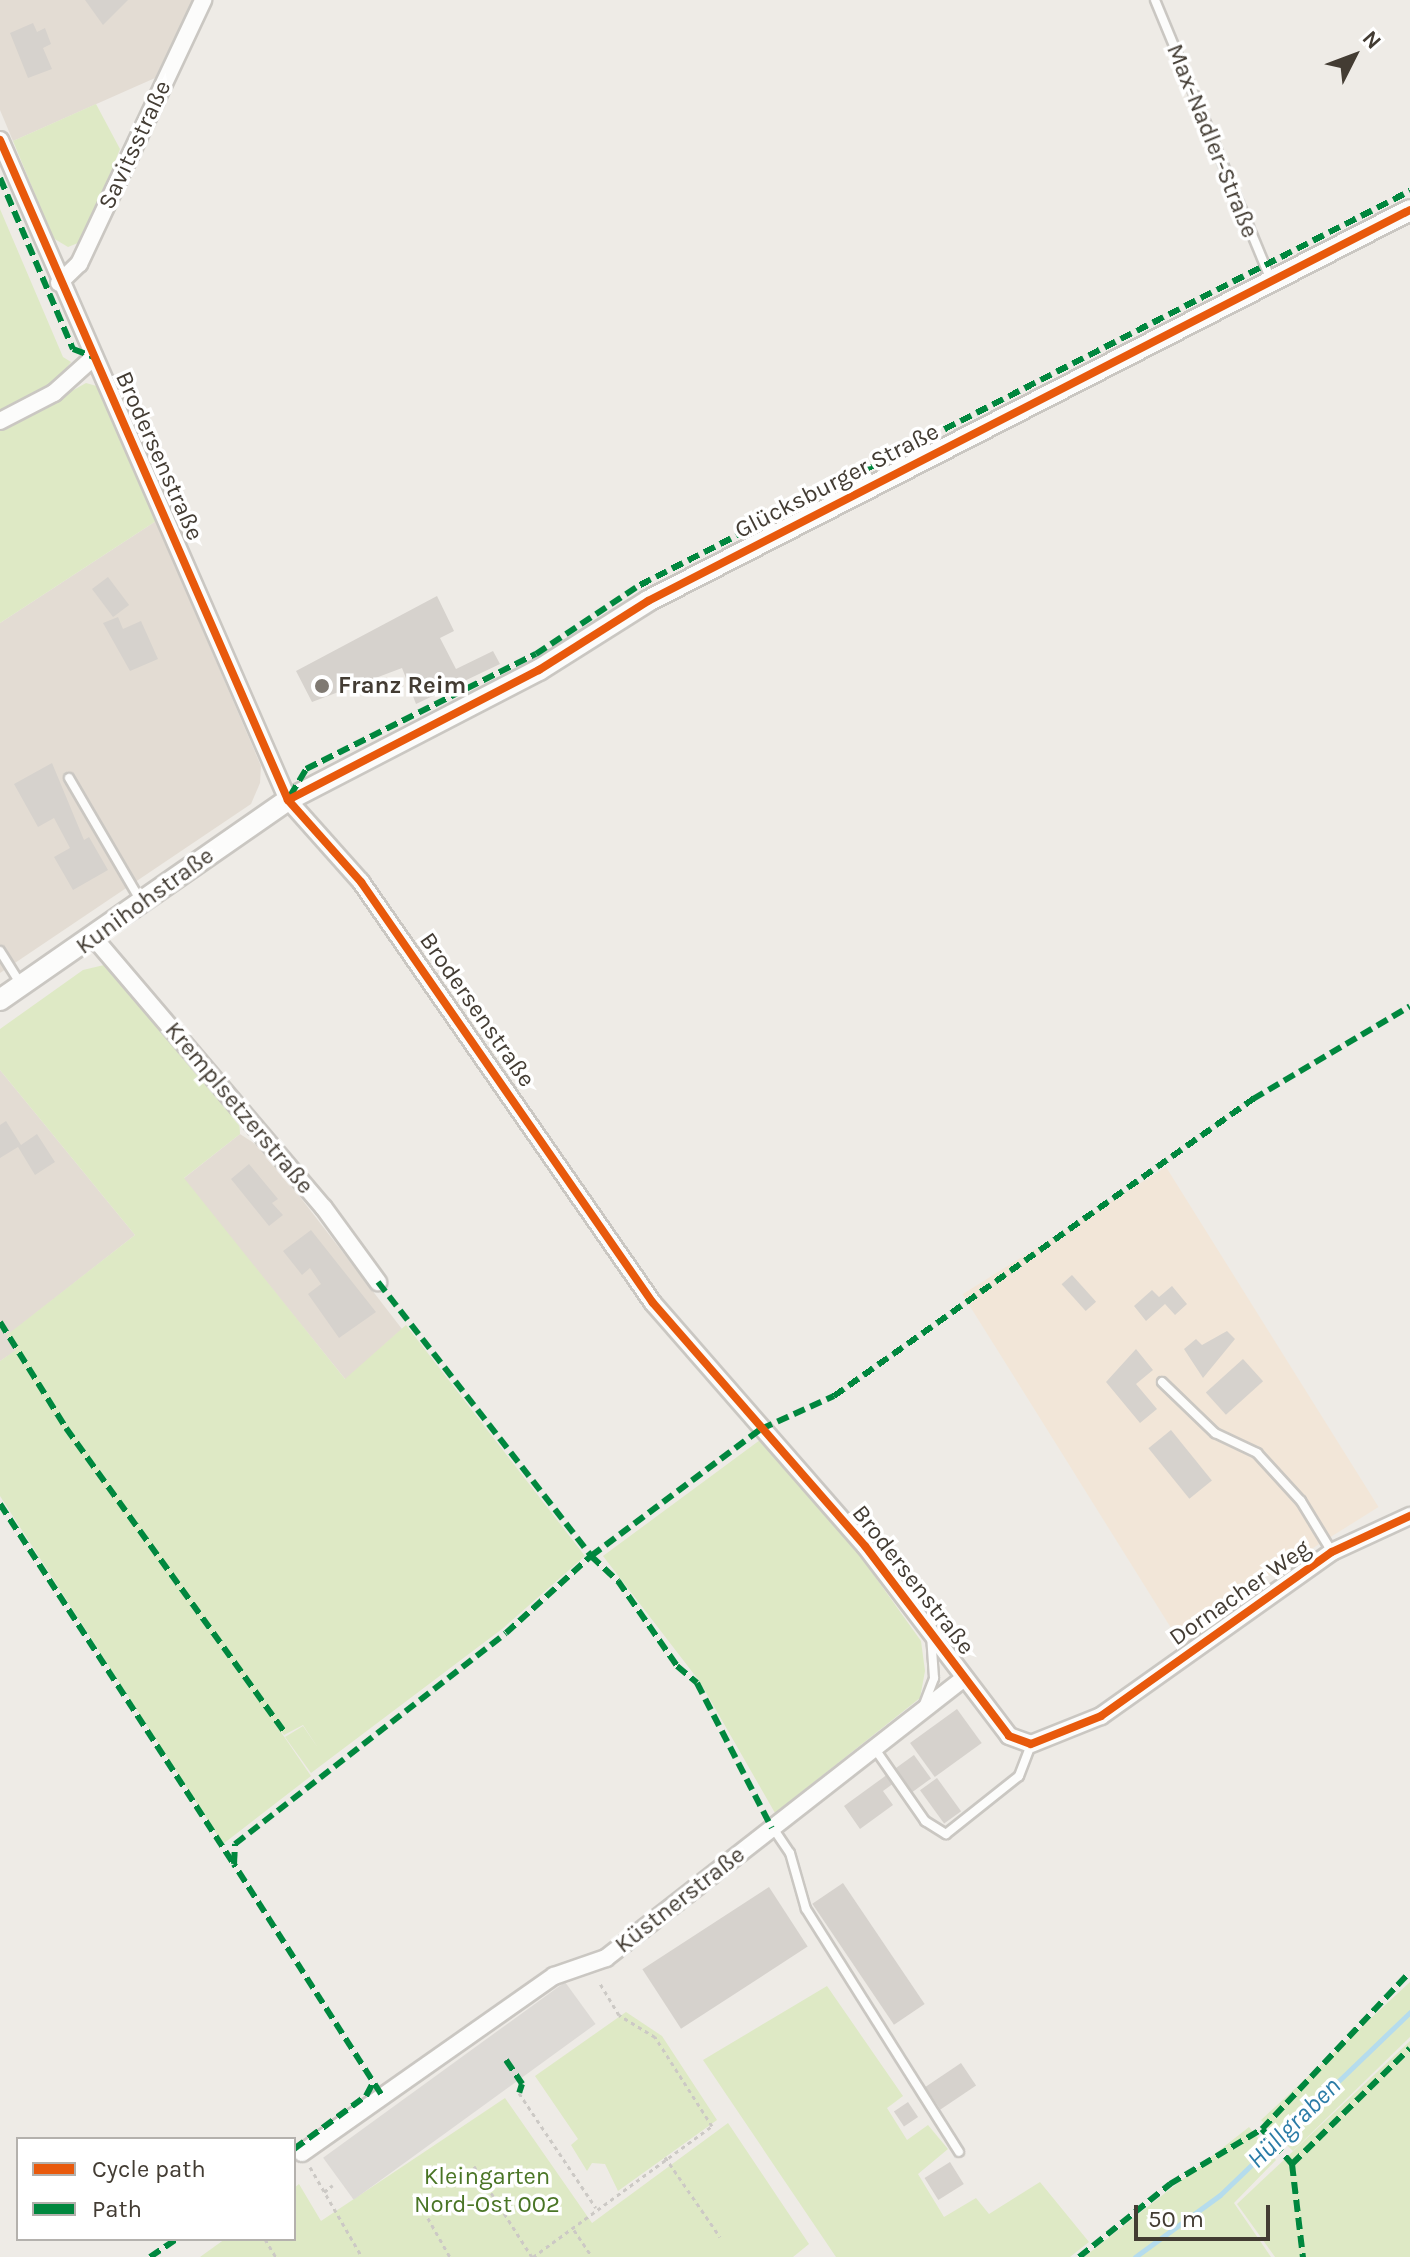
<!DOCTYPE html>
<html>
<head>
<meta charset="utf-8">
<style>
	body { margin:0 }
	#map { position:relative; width:1410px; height:2257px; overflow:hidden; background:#eeebe6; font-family:Karla,sans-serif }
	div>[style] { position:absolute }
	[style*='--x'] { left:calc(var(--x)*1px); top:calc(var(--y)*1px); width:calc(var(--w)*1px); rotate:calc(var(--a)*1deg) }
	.residential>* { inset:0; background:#e3dcd3 }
	.commercial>* { inset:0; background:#f2e6d8; transform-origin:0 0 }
	.green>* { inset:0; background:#dee9c5 }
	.parking>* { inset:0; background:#dddad6; transform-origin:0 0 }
	.stream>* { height:5px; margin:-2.5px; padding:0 2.5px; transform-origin:2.5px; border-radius:2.5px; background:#b5dced }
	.building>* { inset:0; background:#d6d2cd; transform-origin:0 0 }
	.path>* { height:3px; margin-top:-1.5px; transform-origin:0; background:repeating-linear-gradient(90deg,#ccc9c5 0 4px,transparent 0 8px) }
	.roads { filter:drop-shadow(2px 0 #cac7c2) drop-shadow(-2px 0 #cac7c2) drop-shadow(0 2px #cac7c2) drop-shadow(0 -2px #cac7c2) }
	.service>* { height:8px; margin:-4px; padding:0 4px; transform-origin:4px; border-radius:4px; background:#fcfcfb }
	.minor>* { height:16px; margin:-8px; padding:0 8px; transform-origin:8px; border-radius:8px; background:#fcfcfb }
	.tertiary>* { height:20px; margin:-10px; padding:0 10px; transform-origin:10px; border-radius:10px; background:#fcfcfb }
	.quiet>* { height:6px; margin-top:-3px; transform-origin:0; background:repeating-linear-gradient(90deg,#00873e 0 12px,transparent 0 18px) }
	.cycleway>* { height:8px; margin:-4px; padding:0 4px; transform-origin:4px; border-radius:4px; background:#e8590c }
	.dots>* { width:22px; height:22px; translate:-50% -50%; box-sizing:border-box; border:4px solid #fff; border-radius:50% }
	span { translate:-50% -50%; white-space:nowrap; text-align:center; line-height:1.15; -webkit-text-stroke:7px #fff; paint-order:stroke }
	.street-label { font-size:24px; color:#433c33 }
	.poi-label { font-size:24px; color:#433c33; font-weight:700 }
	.left { translate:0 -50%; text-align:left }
	.park-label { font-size:24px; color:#4a7526 }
	.water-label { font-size:26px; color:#2b7ca7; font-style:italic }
	.legend { position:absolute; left:16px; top:2137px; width:280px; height:104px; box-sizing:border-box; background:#fff; border:2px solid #b4b1ad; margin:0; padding:10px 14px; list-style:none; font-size:24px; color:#433c33 }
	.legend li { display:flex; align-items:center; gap:16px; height:40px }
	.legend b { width:40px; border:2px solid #b4b1ad }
	.north { position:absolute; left:1314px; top:16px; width:80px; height:80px; -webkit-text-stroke:6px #fff; paint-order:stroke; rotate:48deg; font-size:22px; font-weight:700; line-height:32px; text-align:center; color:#433c33 }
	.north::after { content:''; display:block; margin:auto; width:28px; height:36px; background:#433c33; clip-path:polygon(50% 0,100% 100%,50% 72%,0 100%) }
	.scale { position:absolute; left:1134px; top:2205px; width:136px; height:36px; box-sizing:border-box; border:4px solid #433c33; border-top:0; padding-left:10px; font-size:24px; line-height:28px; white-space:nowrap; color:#433c33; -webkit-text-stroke:6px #fff; paint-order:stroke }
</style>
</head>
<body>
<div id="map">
	<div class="residential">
		<i style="clip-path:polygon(0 0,193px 0,155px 78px,13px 141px,0 110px)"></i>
		<i style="clip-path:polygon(156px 521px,261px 766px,260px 783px,251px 804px,0 973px,0 623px)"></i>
		<i style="clip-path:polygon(0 1070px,135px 1235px,8px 1335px,17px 1350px,0 1361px)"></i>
		<i style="clip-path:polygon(240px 1134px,263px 1149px,402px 1329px,346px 1380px,183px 1179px)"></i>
	</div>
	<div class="commercial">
		<i style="left:1166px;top:1167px;width:401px;height:240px;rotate:58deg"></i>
	</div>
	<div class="green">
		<i style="clip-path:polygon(96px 104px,120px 149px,83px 241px,68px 247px,53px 238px,13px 141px)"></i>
		<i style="clip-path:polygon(0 209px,63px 357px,71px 362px,51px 388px,0 414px)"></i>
		<i style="clip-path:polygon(86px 383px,100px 387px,156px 521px,0 623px,0 431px)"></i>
		<i style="clip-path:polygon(104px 965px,120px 971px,239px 1116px,240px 1134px,184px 1178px,345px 1379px,406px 1325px,585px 1556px,502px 1629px,311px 1773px,285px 1737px,303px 1726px,318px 1748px,303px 1725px,284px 1735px,270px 1716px,311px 1776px,223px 1844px,0 1496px,0 1361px,16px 1350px,7px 1335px,135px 1235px,0 1070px,0 1029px,83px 970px)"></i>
		<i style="clip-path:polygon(760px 1440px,851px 1543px,921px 1641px,925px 1671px,920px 1698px,775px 1813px,700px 1682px,603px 1556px)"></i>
		<i style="clip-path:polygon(1410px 1982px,1410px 2037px,1293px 2151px,1261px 2120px)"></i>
		<i style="clip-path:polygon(827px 1986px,903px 2096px,887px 2108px,907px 2140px,928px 2125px,948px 2149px,918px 2174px,944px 2217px,976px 2198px,989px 2214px,1040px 2182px,1089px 2242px,1070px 2257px,836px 2257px,703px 2060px)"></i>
		<i style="clip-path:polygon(626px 2012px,662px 2036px,717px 2120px,618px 2191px,605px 2164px,592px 2163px,587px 2171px,571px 2145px,578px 2139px,535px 2076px)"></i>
		<i style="clip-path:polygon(1410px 2041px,1410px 2257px,1275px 2257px,1237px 2204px)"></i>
		<i style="clip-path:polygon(505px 2098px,592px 2223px,728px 2123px,809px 2244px,793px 2257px,200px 2257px,225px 2239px,294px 2239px,294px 2188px,299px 2184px,321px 2221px)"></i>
		<i style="clip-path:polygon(1249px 2127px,1276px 2160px,1234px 2203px,1271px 2257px,1084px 2257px)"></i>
	</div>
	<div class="parking">
		<i style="left:565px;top:1982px;width:52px;height:299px;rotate:54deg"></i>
	</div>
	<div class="stream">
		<i style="--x:1135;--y:2257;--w:105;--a:-36.1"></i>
		<i style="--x:1220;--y:2195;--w:264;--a:-43.9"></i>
	</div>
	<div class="building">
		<i style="clip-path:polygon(85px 0,128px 0,103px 25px)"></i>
		<i style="clip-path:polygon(33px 23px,37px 32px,45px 28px,51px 44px,43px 48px,52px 69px,28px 78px,10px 33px)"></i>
		<i style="left:108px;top:577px;width:35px;height:20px;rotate:53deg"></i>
		<i style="clip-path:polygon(437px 596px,454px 631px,440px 638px,456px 669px,493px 651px,500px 664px,416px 704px,402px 668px,312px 702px,296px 671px)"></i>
		<i style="clip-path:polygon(118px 617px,123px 629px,141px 621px,158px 659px,130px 671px,103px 623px)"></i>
		<i style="clip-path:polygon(52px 763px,84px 840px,89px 837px,108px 870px,73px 890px,54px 857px,70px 848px,54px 818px,38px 827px,14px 784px)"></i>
		<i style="clip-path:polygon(6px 1121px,21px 1145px,37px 1134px,55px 1162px,35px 1175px,18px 1147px,0 1158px,0 1125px)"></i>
		<i style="clip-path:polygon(249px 1164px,278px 1199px,272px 1203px,283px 1215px,269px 1226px,231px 1179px)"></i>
		<i style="clip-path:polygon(311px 1230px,376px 1312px,339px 1338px,308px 1294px,321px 1284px,310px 1268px,302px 1275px,283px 1251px)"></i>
		<i style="left:1072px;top:1275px;width:36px;height:14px;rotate:48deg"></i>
		<i style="clip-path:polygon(1172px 1286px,1187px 1304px,1175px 1315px,1165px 1304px,1146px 1321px,1134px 1306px,1152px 1290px,1159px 1297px)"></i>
		<i style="clip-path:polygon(1227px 1331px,1235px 1339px,1203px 1378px,1184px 1349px,1196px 1339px,1202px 1345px)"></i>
		<i style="clip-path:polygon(1136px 1349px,1153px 1370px,1136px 1384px,1157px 1409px,1140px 1423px,1106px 1382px)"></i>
		<i style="left:1243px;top:1359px;width:30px;height:50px;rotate:48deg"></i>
		<i style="left:1171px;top:1430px;width:65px;height:29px;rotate:51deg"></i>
		<i style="left:957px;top:1709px;width:42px;height:58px;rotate:54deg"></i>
		<i style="left:914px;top:1755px;width:29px;height:26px;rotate:54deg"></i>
		<i style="clip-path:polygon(888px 1774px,894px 1783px,883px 1791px,893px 1805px,860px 1829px,844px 1806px)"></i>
		<i style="left:937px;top:1778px;width:41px;height:21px;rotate:54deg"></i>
		<i style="left:843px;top:1883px;width:146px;height:37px;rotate:56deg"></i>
		<i style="left:769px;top:1887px;width:71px;height:151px;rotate:57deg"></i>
		<i style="left:961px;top:2063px;width:27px;height:43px;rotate:56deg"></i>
		<i style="left:908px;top:2102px;width:18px;height:17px;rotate:56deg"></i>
		<i style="left:950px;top:2162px;width:26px;height:30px;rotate:58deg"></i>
	</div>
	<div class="path">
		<i style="--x:519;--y:2093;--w:138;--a:56.2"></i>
		<i style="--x:665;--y:2157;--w:97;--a:55.5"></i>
		<i style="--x:474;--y:2166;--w:108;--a:57.5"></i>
		<i style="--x:310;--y:2167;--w:104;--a:60"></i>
		<i style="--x:324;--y:2192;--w:11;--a:-38"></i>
		<i style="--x:416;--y:2197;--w:69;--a:60.5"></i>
		<i style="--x:574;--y:2230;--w:32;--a:56"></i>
		<i style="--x:265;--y:2239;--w:21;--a:59"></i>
		<i style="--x:533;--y:2257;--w:222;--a:-36.2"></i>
		<i style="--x:712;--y:2126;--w:106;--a:-122.6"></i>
		<i style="--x:655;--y:2037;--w:42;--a:-148.6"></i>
		<i style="--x:619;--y:2015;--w:37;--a:-121"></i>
	</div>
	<div class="roads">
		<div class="service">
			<i style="--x:1155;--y:0;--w:303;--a:67.5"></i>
			<i style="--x:69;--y:778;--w:143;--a:59.7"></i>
			<i style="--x:0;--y:951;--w:39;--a:58"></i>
			<i style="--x:1162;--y:1382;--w:74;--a:43.9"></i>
			<i style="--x:1215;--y:1433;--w:47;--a:25.5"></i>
			<i style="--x:1257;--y:1453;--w:65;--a:47.5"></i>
			<i style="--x:1301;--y:1501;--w:60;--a:58.7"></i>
			<i style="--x:923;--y:1707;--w:31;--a:-69"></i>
			<i style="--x:934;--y:1678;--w:39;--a:-94"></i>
			<i style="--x:875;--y:1749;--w:88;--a:55.2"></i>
			<i style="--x:925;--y:1821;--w:25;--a:32"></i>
			<i style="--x:946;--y:1834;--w:93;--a:-38.5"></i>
			<i style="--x:1019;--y:1776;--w:34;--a:-69"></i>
			<i style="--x:773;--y:1828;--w:30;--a:56"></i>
			<i style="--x:790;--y:1853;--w:58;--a:74.1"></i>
			<i style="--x:806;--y:1909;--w:287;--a:57.8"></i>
		</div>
		<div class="minor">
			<i style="--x:0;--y:140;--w:720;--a:66.43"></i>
			<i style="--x:288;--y:800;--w:110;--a:48.3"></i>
			<i style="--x:361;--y:882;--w:512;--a:55.26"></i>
			<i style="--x:653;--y:1303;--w:322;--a:48.9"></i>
			<i style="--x:865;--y:1546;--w:238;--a:52.8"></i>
			<i style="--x:1009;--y:1736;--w:23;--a:20"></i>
			<i style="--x:1031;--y:1744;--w:75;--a:-21.8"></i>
			<i style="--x:1101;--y:1716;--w:283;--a:-35.4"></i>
			<i style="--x:1332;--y:1552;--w:86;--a:-24.8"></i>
			<i style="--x:59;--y:283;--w:28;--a:-44"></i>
			<i style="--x:79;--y:264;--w:292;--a:-64.8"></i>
			<i style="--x:0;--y:421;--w:61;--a:-27.4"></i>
			<i style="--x:54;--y:393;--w:54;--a:-42"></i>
			<i style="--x:95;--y:939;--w:353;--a:49.6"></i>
			<i style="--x:324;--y:1208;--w:92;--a:53.9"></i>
			<i style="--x:302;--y:2153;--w:308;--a:-35.1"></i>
			<i style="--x:554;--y:1976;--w:55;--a:-19.1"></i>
			<i style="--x:606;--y:1958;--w:454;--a:-38"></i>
		</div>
		<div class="tertiary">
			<i style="--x:0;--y:1000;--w:351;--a:-34.8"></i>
			<i style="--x:288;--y:800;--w:283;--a:-27.4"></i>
			<i style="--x:539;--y:670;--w:129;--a:-32.3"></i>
			<i style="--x:648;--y:601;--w:856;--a:-27.16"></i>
		</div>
	</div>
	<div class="quiet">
		<i style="--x:0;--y:178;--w:186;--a:66.9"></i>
		<i style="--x:73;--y:349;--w:22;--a:21"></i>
		<i style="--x:290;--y:796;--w:31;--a:-59"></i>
		<i style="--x:306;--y:769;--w:257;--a:-26.6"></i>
		<i style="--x:536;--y:654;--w:125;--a:-33.6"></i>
		<i style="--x:640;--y:585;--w:865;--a:-27.1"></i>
		<i style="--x:378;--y:1282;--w:347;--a:52.1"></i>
		<i style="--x:591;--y:1556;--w:212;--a:-36.8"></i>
		<i style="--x:761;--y:1429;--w:80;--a:-24.3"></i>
		<i style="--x:834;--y:1396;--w:514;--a:-35.33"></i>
		<i style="--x:1253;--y:1099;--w:182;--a:-30.6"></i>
		<i style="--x:0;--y:1322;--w:125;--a:58.1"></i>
		<i style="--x:66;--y:1428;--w:373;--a:54.3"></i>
		<i style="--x:0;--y:1504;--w:429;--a:57"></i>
		<i style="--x:506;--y:2060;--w:29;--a:56"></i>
		<i style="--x:522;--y:2084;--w:9;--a:108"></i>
		<i style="--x:381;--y:2094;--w:273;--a:-122.6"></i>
		<i style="--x:234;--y:1864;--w:20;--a:-87"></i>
		<i style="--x:235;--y:1844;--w:343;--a:-37.9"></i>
		<i style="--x:506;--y:1633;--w:115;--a:-42.2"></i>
		<i style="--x:591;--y:1556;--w:37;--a:43"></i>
		<i style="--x:618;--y:1581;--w:103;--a:55.2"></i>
		<i style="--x:677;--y:1666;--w:26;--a:40"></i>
		<i style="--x:697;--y:1683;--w:163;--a:62.7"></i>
		<i style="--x:1262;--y:2129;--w:46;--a:49.4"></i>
		<i style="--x:1292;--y:2164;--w:94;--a:83.3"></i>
		<i style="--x:294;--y:2149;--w:89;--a:-36.4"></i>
		<i style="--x:366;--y:2096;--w:17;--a:-62"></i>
		<i style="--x:1292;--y:2164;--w:165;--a:-44.5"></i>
		<i style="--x:150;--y:2257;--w:32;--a:-34"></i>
		<i style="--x:1079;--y:2257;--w:117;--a:-38.7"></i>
		<i style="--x:1170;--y:2184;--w:107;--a:-30.9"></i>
		<i style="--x:1262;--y:2129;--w:216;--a:-46.7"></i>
	</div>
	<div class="cycleway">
		<i style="--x:0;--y:140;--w:720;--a:66.43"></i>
		<i style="--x:288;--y:800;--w:110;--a:48.3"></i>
		<i style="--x:361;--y:882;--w:512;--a:55.26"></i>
		<i style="--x:653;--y:1303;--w:322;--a:48.9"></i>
		<i style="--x:865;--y:1546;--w:238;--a:52.8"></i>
		<i style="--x:1009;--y:1736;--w:23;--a:20"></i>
		<i style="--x:1031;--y:1744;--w:75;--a:-21.8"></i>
		<i style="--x:1101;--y:1716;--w:283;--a:-35.4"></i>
		<i style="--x:1332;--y:1552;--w:86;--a:-24.8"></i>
		<i style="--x:288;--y:800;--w:283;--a:-27.4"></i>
		<i style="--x:539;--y:670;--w:129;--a:-32.3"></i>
		<i style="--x:648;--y:601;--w:856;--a:-27.16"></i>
	</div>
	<div class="dots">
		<i style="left:322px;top:686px;background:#7f7972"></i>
	</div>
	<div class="street-label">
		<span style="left:1212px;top:141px;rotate:68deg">Max-Nadler-Straße</span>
		<span style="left:135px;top:145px;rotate:-65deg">Savitsstraße</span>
		<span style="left:159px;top:456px;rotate:66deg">Brodersenstraße</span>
		<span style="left:837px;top:481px;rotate:-27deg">Glücksburger Straße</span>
		<span style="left:145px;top:901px;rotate:-36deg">Kunihohstraße</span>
		<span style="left:477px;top:1010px;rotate:55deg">Brodersenstraße</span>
		<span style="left:239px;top:1108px;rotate:50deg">Kremplsetzerstraße</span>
		<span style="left:913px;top:1580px;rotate:52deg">Brodersenstraße</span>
		<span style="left:1240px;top:1593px;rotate:-35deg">Dornacher Weg</span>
		<span style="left:680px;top:1900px;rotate:-38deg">Küstnerstraße</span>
	</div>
	<div class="poi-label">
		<span class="left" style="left:338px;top:686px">Franz Reim</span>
	</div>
	<div class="park-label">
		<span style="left:487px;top:2191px">Kleingarten<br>Nord-Ost 002</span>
	</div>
	<div class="water-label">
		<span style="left:1294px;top:2123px;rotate:-44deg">Hüllgraben</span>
	</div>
	<ul class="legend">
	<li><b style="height:10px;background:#e8590c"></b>Cycle path</li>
	<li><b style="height:10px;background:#00873e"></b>Path</li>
	</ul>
	<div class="north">N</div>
	<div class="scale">50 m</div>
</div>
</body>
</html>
